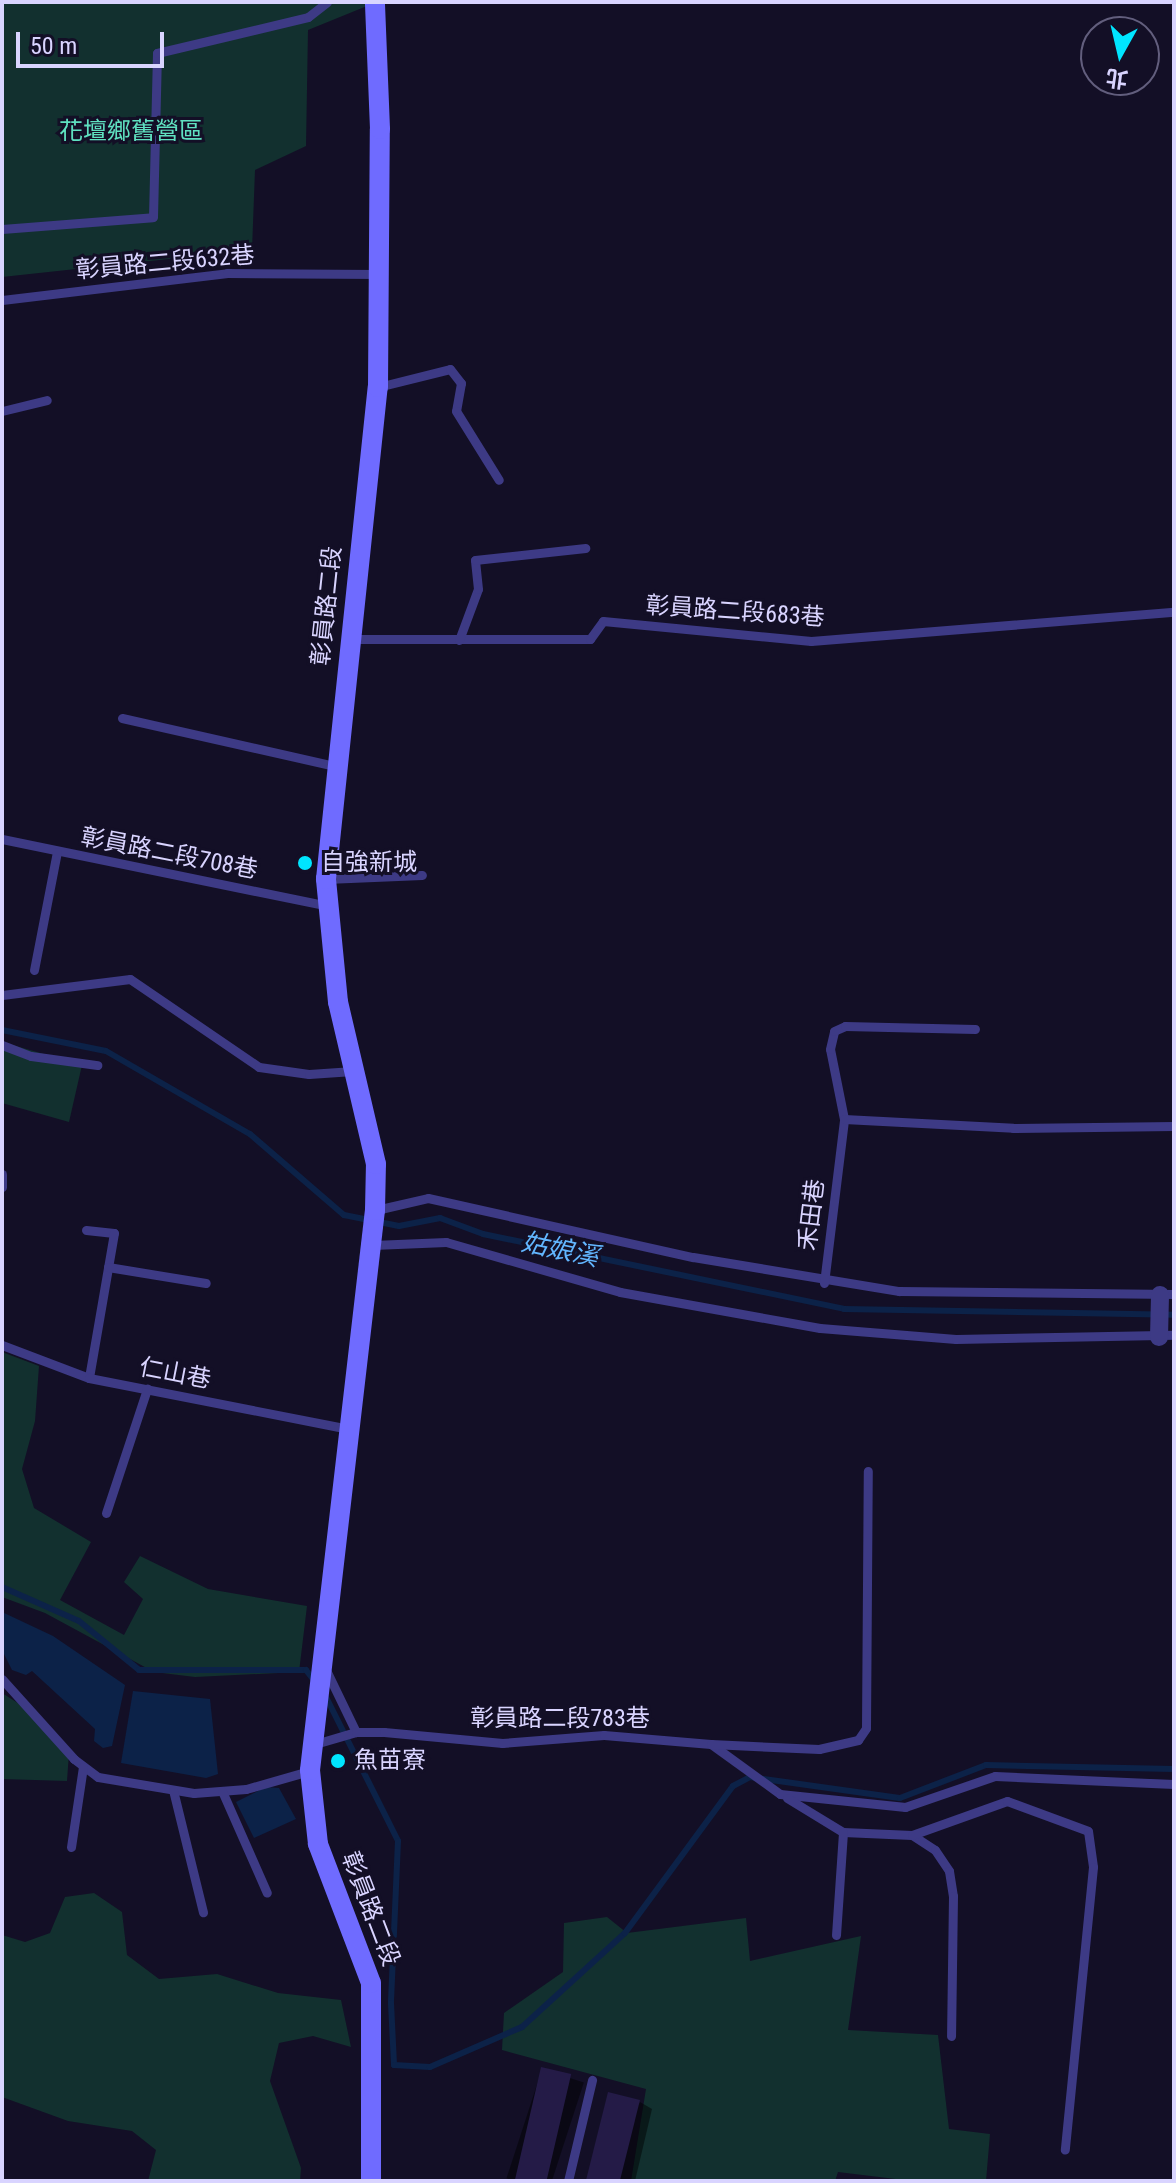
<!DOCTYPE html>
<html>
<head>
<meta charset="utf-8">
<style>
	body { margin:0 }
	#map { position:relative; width:1176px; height:2183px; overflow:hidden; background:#130f26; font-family:"Roboto Condensed","Noto Sans TC",sans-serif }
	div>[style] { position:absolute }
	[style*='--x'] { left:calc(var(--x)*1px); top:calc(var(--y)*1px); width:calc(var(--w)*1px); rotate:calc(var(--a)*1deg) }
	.green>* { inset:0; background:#12302f }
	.water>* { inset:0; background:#0c2248 }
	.shadow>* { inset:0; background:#0007; transform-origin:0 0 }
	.stream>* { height:6px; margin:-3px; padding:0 3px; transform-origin:3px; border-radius:3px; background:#0c2248 }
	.building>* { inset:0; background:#241b47; transform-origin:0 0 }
	.lane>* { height:9px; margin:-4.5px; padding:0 4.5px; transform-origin:4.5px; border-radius:4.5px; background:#3d3a85 }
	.street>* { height:18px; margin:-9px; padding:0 9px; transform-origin:9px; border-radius:9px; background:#3d3a85 }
	.secondary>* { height:20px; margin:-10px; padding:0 10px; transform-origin:10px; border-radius:10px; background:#6f6bff }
	.dots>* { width:22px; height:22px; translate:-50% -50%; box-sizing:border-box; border:4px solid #130f26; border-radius:50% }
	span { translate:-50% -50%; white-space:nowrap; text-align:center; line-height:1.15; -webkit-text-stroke:6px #130f26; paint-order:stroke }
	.park-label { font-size:24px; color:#5fe0c0 }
	.street-label { font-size:24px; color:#d9d4ff }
	.poi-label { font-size:24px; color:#d9d4ff }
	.left { translate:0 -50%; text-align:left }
	.water-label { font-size:26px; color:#62b6ff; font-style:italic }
	.frame { position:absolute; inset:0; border:4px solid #d9d4ff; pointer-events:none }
	.north { position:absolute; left:1080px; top:16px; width:80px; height:80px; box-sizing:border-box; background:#130f26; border:2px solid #625e7d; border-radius:50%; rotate:188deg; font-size:22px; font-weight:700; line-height:32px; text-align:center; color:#d9d4ff }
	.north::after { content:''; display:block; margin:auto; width:28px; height:36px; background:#00e5ff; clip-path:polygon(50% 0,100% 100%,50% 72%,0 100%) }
	.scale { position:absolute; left:16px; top:32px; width:148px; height:36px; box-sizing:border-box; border:4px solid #d9d4ff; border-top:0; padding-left:10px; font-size:24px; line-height:28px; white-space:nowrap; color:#d9d4ff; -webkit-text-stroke:6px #130f26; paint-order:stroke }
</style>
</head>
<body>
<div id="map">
	<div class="green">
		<i style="clip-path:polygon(2px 2px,366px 2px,367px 6px,308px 30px,306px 146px,255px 170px,252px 250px,2px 277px)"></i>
		<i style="clip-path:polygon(2px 1042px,82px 1065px,69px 1122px,2px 1103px)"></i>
		<i style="clip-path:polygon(2px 1352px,39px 1366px,35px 1421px,22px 1469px,34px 1508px,91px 1542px,60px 1600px,124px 1635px,143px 1599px,124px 1582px,140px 1556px,208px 1589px,307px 1606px,299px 1672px,195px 1677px,154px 1672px,45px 1613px,2px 1597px)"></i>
		<i style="clip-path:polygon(2px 1693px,40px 1717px,69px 1753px,67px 1781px,2px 1779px)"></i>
		<i style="clip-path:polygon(94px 1893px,122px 1912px,127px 1955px,159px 1979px,217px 1974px,278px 1993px,341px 2000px,351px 2047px,313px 2036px,279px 2043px,270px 2081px,301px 2168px,300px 2181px,148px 2181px,156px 2150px,132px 2131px,68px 2121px,2px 2097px,2px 1935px,25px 1942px,50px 1933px,65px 1897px)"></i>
		<i style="clip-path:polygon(607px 1917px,627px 1933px,746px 1918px,750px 1961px,861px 1936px,848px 2030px,938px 2035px,949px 2129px,990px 2134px,986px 2181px,912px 2181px,838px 2172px,835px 2181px,631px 2181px,646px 2089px,502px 2050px,504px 2013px,563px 1972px,564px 1923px)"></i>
	</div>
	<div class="water">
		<i style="clip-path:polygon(2px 1612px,53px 1636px,125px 1685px,112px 1746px,103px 1748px,94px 1741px,95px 1729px,32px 1671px,26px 1675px,12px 1670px,2px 1650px)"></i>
		<i style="clip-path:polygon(133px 1691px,210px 1699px,218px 1774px,206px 1778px,121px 1763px)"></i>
		<i style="clip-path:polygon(266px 1787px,279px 1788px,296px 1819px,254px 1838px,236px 1802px)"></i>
	</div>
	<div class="shadow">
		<i style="left:542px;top:2069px;width:44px;height:115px;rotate:18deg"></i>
		<i style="clip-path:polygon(640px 2102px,652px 2109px,635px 2181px,589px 2181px)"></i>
	</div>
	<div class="stream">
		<i style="--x:2;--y:1030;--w:106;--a:11.4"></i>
		<i style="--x:106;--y:1051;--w:166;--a:30"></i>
		<i style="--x:250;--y:1134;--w:124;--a:40.8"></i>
		<i style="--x:344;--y:1215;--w:56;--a:11.3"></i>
		<i style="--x:399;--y:1226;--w:42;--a:-11"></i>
		<i style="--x:440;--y:1218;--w:46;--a:20.4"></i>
		<i style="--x:483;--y:1234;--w:369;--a:11.7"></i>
		<i style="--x:844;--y:1309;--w:330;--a:1"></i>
		<i style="--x:2;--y:1587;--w:84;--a:23.8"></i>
		<i style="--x:79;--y:1621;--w:77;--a:39.2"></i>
		<i style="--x:139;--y:1670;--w:167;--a:0"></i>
		<i style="--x:306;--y:1670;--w:16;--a:52"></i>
		<i style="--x:325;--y:1695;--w:163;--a:63.4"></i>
		<i style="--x:398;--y:1841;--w:162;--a:92.5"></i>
		<i style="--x:391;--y:2003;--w:62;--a:87.2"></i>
		<i style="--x:394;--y:2065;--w:36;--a:3"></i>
		<i style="--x:430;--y:2067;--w:100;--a:-23.5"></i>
		<i style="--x:522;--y:2027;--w:139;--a:-42.4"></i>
		<i style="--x:625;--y:1933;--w:182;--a:-53.7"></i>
		<i style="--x:733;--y:1786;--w:19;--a:-28"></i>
		<i style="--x:750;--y:1777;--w:151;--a:8"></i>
		<i style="--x:900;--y:1798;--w:92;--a:-21"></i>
		<i style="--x:986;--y:1765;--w:188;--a:1.2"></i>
	</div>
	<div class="building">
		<i style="left:541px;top:2067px;width:31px;height:117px;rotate:13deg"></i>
		<i style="left:608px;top:2092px;width:33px;height:91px;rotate:14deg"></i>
	</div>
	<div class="lane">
		<i style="--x:2;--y:229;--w:151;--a:-4.5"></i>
		<i style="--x:153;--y:217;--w:164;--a:-88.6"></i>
		<i style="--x:157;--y:53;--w:155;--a:-13.4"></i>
		<i style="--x:308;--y:17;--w:24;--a:-38"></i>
		<i style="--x:2;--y:300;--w:227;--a:-6.8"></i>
		<i style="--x:227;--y:273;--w:153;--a:0.4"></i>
		<i style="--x:378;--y:387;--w:74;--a:-14"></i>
		<i style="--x:450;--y:369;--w:18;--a:52"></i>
		<i style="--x:461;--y:383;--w:28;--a:100"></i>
		<i style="--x:456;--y:411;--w:81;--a:58.1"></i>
		<i style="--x:2;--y:411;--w:46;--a:-13.7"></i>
		<i style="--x:352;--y:639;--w:238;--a:0"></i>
		<i style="--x:590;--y:639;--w:22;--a:-54"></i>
		<i style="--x:603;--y:621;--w:209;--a:5.5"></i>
		<i style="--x:811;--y:641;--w:364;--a:-4.6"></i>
		<i style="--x:459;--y:640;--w:54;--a:-69.6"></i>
		<i style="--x:478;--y:589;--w:29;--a:-96"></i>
		<i style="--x:475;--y:560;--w:111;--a:-6.2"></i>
		<i style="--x:122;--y:718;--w:222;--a:12.7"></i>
		<i style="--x:2;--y:839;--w:333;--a:11.6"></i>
		<i style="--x:326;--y:879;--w:96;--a:-2.4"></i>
		<i style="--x:34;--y:970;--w:120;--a:-79"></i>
		<i style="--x:2;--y:995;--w:129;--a:-7.1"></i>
		<i style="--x:130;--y:979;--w:156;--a:34.3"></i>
		<i style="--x:259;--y:1067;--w:50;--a:8"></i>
		<i style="--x:309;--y:1074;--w:44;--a:-3.9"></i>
		<i style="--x:2;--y:1045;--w:31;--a:21"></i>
		<i style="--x:31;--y:1056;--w:67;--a:7.8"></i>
		<i style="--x:844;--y:1119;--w:71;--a:-101.3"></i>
		<i style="--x:830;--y:1049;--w:18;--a:-77"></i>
		<i style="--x:834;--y:1031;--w:12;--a:-24"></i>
		<i style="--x:845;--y:1026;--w:130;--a:1.3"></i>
		<i style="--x:2;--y:1174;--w:13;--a:90"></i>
		<i style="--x:376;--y:1210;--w:53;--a:-13"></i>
		<i style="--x:428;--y:1198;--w:271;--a:12.6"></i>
		<i style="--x:693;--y:1257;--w:209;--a:9.4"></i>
		<i style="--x:899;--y:1291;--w:275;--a:0.6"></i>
		<i style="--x:86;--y:1230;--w:28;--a:6"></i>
		<i style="--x:114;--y:1233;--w:147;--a:99.8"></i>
		<i style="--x:373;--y:1245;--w:73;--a:-2.4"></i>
		<i style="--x:446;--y:1242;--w:181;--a:16"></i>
		<i style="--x:620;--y:1292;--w:203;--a:10.2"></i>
		<i style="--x:820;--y:1328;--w:136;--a:4.6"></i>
		<i style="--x:956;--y:1339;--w:218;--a:-1.1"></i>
		<i style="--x:108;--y:1267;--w:99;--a:9.3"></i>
		<i style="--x:824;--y:1283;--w:165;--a:-83"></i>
		<i style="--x:844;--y:1119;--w:169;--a:3"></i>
		<i style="--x:1013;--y:1128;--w:161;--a:-0.7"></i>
		<i style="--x:2;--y:1345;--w:93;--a:20.8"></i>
		<i style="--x:89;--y:1378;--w:261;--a:11.1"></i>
		<i style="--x:106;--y:1513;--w:131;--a:-71.7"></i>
		<i style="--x:326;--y:1670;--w:69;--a:64.2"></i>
		<i style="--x:2;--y:1679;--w:108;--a:48"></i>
		<i style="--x:74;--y:1759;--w:30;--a:37"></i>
		<i style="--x:98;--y:1777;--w:97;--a:9.5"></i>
		<i style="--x:194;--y:1793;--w:52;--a:-4.4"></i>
		<i style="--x:246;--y:1789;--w:66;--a:-15.9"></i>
		<i style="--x:315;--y:1744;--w:43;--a:-16.3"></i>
		<i style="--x:356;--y:1732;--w:28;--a:0"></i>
		<i style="--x:384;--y:1732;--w:119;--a:5.3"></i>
		<i style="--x:502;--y:1743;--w:102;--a:-4.5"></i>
		<i style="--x:604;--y:1735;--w:107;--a:4.8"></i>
		<i style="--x:711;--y:1744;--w:85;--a:35.9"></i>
		<i style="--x:780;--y:1794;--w:126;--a:5.9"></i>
		<i style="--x:905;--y:1807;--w:95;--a:-19"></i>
		<i style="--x:995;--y:1776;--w:179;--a:2.6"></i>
		<i style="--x:711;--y:1744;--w:108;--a:2.7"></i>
		<i style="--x:819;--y:1749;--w:40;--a:-13"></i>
		<i style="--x:858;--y:1740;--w:14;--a:-56"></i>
		<i style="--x:866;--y:1728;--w:257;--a:-89.6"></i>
		<i style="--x:173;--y:1790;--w:126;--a:76.2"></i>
		<i style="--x:222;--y:1791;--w:111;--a:66.2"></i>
		<i style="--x:787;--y:1798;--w:66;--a:31.3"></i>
		<i style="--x:843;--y:1832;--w:69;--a:2.5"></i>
		<i style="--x:912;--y:1835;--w:27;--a:33"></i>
		<i style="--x:935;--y:1850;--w:25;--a:56"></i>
		<i style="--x:949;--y:1871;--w:25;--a:81"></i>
		<i style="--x:953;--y:1896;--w:140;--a:90.8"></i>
		<i style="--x:912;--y:1835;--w:101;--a:-19.7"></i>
		<i style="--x:1007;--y:1801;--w:86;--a:20.3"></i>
		<i style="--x:1088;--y:1831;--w:36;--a:82"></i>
		<i style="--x:1093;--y:1867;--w:284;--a:95.7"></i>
		<i style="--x:71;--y:1847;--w:81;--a:-81.5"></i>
		<i style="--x:836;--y:1935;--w:103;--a:-86.1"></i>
		<i style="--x:568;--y:2181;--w:104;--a:-76.6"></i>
	</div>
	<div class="street">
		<i style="--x:1159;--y:1337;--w:42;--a:-88.6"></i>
	</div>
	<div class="secondary">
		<i style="--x:371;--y:2181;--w:198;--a:-90"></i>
		<i style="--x:371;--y:1983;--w:149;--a:-110.9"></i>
		<i style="--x:318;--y:1844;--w:74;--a:-96.2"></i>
		<i style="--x:310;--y:1770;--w:564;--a:-83.38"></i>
		<i style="--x:375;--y:1210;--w:46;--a:-88.8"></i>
		<i style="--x:376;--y:1164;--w:166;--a:-103.2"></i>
		<i style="--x:338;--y:1002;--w:124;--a:-95.6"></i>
		<i style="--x:326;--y:879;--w:495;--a:-84"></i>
		<i style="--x:378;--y:387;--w:258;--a:-89.6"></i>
		<i style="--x:380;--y:129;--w:127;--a:-92.3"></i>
	</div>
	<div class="dots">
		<i style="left:305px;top:863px;background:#00e5ff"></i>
		<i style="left:338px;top:1761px;background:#00e5ff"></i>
	</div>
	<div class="park-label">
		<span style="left:131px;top:132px">花壇鄉舊營區</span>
	</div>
	<div class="street-label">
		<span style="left:165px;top:263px;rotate:-5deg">彰員路二段632巷</span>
		<span style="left:327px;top:606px;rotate:-84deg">彰員路二段</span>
		<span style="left:735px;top:612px;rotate:4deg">彰員路二段683巷</span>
		<span style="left:169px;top:854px;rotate:11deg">彰員路二段708巷</span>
		<span style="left:812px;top:1215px;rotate:-83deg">禾田巷</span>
		<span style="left:175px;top:1374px;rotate:11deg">仁山巷</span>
		<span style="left:560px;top:1719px">彰員路二段783巷</span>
		<span style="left:370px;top:1909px;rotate:69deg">彰員路二段</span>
	</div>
	<div class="poi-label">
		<span class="left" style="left:321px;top:863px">自強新城</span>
		<span class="left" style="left:354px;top:1761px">魚苗寮</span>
	</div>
	<div class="water-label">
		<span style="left:560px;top:1250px;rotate:12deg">姑娘溪</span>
	</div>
	<div class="frame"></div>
	<div class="north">北</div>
	<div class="scale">50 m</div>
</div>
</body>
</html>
